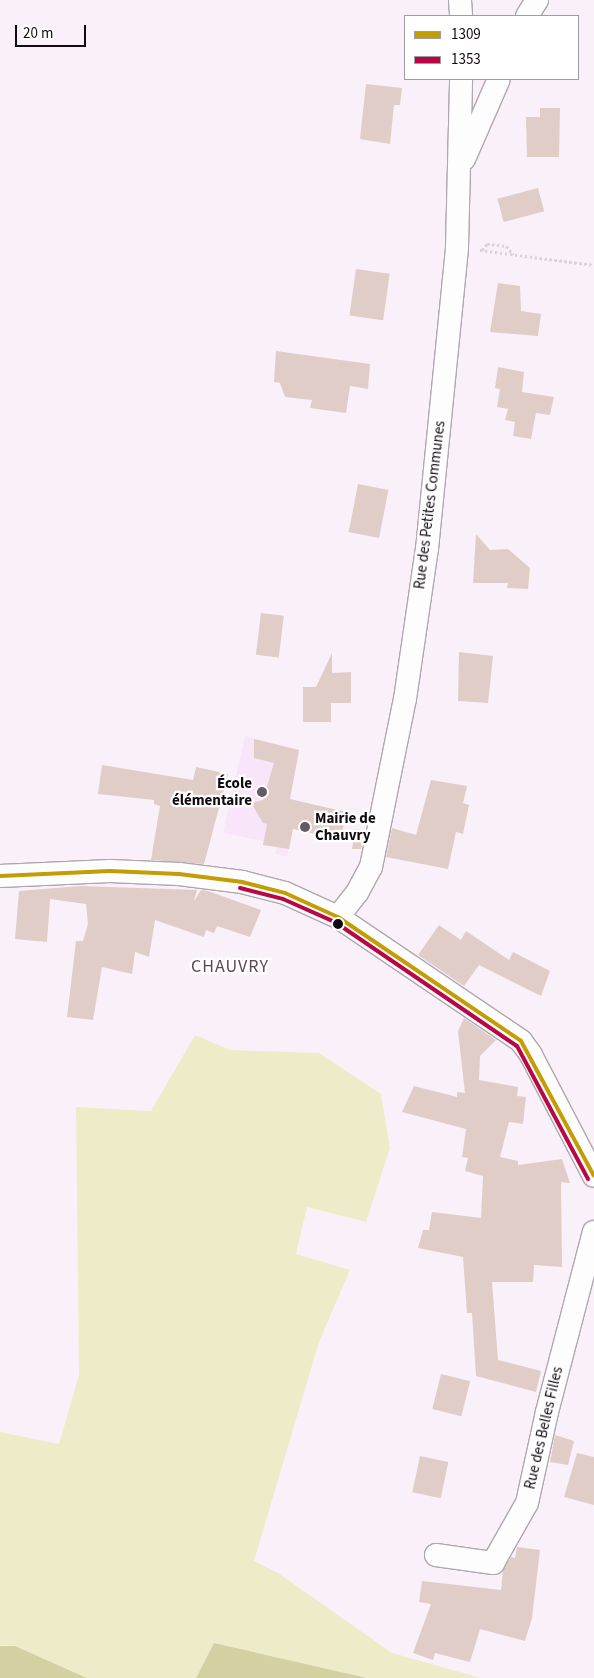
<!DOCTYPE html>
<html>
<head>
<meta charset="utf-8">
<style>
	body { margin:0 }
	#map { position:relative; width:594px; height:1678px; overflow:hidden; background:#faf0fa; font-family:"Source Sans 3",sans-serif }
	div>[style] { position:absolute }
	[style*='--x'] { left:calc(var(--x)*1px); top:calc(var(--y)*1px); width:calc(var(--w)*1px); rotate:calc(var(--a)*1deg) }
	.built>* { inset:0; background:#f9e5f9 }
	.green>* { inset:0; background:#eeecc8 }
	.forest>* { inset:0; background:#d3d0a2 }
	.building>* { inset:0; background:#e0cdc7; transform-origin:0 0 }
	.path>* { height:3px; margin-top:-1.5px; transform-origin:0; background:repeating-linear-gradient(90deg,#d7d5d7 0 2.5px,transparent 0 5px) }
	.roads { filter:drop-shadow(1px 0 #afa7af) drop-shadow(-1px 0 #afa7af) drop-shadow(0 1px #afa7af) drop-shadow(0 -1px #afa7af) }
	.street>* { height:22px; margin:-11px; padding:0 11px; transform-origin:11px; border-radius:11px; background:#fefdfe }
	.bus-1>* { height:4px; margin:-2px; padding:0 2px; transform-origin:2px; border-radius:2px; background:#c39d04 }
	.bus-2>* { height:4px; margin:-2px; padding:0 2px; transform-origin:2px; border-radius:2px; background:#b90745 }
	.dots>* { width:14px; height:14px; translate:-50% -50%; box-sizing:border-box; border:2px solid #fff; border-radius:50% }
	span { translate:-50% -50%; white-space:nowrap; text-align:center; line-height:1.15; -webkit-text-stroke:4.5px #fff; paint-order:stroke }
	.street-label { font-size:15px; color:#110a11 }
	.poi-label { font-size:15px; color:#110a11; font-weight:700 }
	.right { translate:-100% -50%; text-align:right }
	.left { translate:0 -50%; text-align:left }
	.quarter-label { font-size:18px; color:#594659; letter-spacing:1px }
	.legend { position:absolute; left:404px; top:15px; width:175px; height:65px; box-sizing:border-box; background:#fff; border:1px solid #a09da0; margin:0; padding:6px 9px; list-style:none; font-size:15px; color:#110a11 }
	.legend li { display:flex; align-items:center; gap:10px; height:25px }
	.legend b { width:25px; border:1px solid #a09da0 }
	.scale { position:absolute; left:15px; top:25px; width:71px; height:22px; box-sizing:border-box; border:2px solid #110a11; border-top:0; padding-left:6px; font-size:15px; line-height:18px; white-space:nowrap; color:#110a11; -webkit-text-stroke:4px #fff; paint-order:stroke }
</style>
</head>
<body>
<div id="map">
	<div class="built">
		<i style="clip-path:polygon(245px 736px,300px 750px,289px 799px,293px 829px,287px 857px,275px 854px,277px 847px,263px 845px,264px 841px,223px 833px)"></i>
	</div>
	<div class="green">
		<i style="clip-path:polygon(195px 1035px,230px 1050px,319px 1053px,381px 1094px,390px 1148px,366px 1222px,307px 1207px,296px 1254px,350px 1270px,319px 1342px,254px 1561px,278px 1573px,392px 1653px,481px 1678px,367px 1678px,214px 1643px,196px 1678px,87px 1678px,15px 1646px,0 1645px,0 1432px,59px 1444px,79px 1375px,76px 1107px,151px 1111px)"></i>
	</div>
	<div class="forest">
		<i style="clip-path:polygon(214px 1643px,367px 1678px,196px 1678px)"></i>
		<i style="clip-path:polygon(0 1646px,15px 1646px,87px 1678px,0 1678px)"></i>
	</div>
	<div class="building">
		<i style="clip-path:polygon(366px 84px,402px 88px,400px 105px,394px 105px,390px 144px,360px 139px)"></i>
		<i style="clip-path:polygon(540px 108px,560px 108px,559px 157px,527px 157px,526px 117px,540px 117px)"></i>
		<i style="left:538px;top:188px;width:24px;height:42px;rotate:75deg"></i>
		<i style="left:356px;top:269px;width:34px;height:47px;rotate:8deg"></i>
		<i style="clip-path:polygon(498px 283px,520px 286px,521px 311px,541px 314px,538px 336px,490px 332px)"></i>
		<i style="clip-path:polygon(276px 351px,370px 364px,368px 389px,350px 386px,346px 413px,310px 408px,312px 400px,285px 397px,280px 383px,274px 382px)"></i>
		<i style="clip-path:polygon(498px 367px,524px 372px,522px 392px,554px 397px,550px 415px,536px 413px,531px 439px,513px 436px,515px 422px,505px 420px,508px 409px,497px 407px,500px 389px,495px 388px)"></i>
		<i style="left:358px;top:484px;width:31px;height:49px;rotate:11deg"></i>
		<i style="clip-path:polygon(476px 534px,490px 550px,508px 549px,530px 568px,528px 589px,507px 588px,508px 583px,473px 583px)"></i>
		<i style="left:261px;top:613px;width:23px;height:42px;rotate:7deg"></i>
		<i style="clip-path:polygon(459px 652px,493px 656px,488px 703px,458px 701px)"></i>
		<i style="clip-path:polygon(332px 653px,332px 673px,351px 672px,351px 703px,331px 703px,331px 722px,303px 722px,303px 687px,316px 687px)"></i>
		<i style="clip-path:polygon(254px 739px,299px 750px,290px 799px,346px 812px,341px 840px,293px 829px,289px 849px,263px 845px,267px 824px,263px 823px,251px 803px,263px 800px,274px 763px,254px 758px)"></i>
		<i style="clip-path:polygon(102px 765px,193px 780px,196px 767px,228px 774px,204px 864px,151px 860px,160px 806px,154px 804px,154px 800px,98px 794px)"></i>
		<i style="clip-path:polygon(431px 780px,467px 786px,463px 803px,469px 805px,463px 834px,456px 832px,448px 869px,386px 857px,392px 828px,416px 835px)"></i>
		<i style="clip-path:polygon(355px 829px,365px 830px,361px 849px,352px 849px)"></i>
		<i style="clip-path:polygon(80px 886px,197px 890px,194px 901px,201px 890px,208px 891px,261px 910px,250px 937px,217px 926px,214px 933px,206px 930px,204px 937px,155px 920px,149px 957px,135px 952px,132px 974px,102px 967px,93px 1020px,67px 1017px,76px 941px,83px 941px,88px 924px,86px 904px,50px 899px,47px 942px,15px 939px,19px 891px)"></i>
		<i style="clip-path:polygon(439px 925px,461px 940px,466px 931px,509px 960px,513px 952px,550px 971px,541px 996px,479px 965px,464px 986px,418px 955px)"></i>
		<i style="clip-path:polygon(464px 1018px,496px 1040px,480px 1056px,479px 1080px,518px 1087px,517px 1096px,526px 1097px,523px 1124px,509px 1122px,500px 1157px,518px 1161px,518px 1165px,562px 1159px,570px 1183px,561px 1182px,562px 1267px,534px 1265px,533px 1282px,492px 1282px,498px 1360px,541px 1371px,536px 1392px,476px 1376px,472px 1313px,467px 1313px,463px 1257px,418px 1248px,423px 1230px,429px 1230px,432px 1212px,481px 1218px,483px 1176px,465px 1171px,468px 1158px,462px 1157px,466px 1129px,402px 1112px,414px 1086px,457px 1097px,457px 1092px,465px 1093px,458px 1031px)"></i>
		<i style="left:441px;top:1374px;width:30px;height:36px;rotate:14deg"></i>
		<i style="clip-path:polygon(555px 1435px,574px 1441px,568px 1465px,550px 1462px)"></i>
		<i style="clip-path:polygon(577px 1453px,594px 1457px,594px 1505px,564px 1497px)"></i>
		<i style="left:420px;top:1456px;width:29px;height:37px;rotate:12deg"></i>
		<i style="clip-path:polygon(517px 1547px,540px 1550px,532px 1618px,525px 1641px,480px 1629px,470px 1662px,435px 1653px,433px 1660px,413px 1653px,431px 1604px,419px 1602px,422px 1581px,501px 1590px,503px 1570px,511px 1557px,515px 1558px)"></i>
	</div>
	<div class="path">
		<i style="--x:480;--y:250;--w:115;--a:7.5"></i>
		<i style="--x:482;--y:250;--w:8;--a:-50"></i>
		<i style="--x:487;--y:244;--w:19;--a:6"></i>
		<i style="--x:506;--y:246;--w:11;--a:49"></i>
	</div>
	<div class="roads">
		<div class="street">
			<i style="--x:460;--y:0;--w:16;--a:86"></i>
			<i style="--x:527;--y:16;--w:19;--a:-58"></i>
			<i style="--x:464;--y:159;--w:87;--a:-66.4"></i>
			<i style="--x:0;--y:876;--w:110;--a:-2.6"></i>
			<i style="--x:110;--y:871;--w:69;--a:2.5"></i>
			<i style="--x:179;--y:874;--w:64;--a:7.2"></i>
			<i style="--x:242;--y:882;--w:44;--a:14.3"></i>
			<i style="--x:285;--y:893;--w:58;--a:24.4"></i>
			<i style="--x:338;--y:917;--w:221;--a:34.1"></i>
			<i style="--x:521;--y:1041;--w:17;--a:54"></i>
			<i style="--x:531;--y:1055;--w:136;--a:62.5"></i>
			<i style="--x:338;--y:917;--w:31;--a:-52"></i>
			<i style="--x:357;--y:893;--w:30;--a:-62"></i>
			<i style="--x:371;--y:867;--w:171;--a:-78.6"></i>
			<i style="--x:405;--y:699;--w:152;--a:-81.7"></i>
			<i style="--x:427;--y:549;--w:303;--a:-84.3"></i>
			<i style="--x:457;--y:247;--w:168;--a:-88.6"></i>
			<i style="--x:436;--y:1555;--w:58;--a:8"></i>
			<i style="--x:493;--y:1563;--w:69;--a:-60.5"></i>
			<i style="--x:527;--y:1503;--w:93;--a:-77.6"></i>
			<i style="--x:547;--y:1412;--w:186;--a:-75.4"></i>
		</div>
	</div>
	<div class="bus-1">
		<i style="--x:0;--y:876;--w:110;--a:-2.6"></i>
		<i style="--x:110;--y:871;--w:69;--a:2.5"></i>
		<i style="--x:179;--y:874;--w:64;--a:7.2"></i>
		<i style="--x:242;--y:882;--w:44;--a:14.3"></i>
		<i style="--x:285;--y:893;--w:58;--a:24.4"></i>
		<i style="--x:338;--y:917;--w:221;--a:34.1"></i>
		<i style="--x:521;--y:1041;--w:153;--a:61.6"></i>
	</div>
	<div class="bus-2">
		<i style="--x:240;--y:888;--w:44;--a:14.3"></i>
		<i style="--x:283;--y:899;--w:57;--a:23.9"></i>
		<i style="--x:335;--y:922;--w:220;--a:34.3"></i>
		<i style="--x:517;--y:1046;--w:151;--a:61.9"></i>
	</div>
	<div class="dots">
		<i style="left:262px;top:792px;background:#635a63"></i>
		<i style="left:305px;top:827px;background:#635a63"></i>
		<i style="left:338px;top:924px;background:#110a11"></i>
	</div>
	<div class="street-label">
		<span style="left:430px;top:505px;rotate:-83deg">Rue des Petites Communes</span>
		<span style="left:544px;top:1428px;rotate:-77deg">Rue des Belles Filles</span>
	</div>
	<div class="poi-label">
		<span class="right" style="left:252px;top:792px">École<br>élémentaire</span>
		<span class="left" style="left:315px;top:827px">Mairie de<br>Chauvry</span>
	</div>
	<div class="quarter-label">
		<span style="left:230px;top:967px">CHAUVRY</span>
	</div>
	<ul class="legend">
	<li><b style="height:6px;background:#c39d04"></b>1309</li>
	<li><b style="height:6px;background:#b90745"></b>1353</li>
	</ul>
	<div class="scale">20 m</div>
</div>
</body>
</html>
